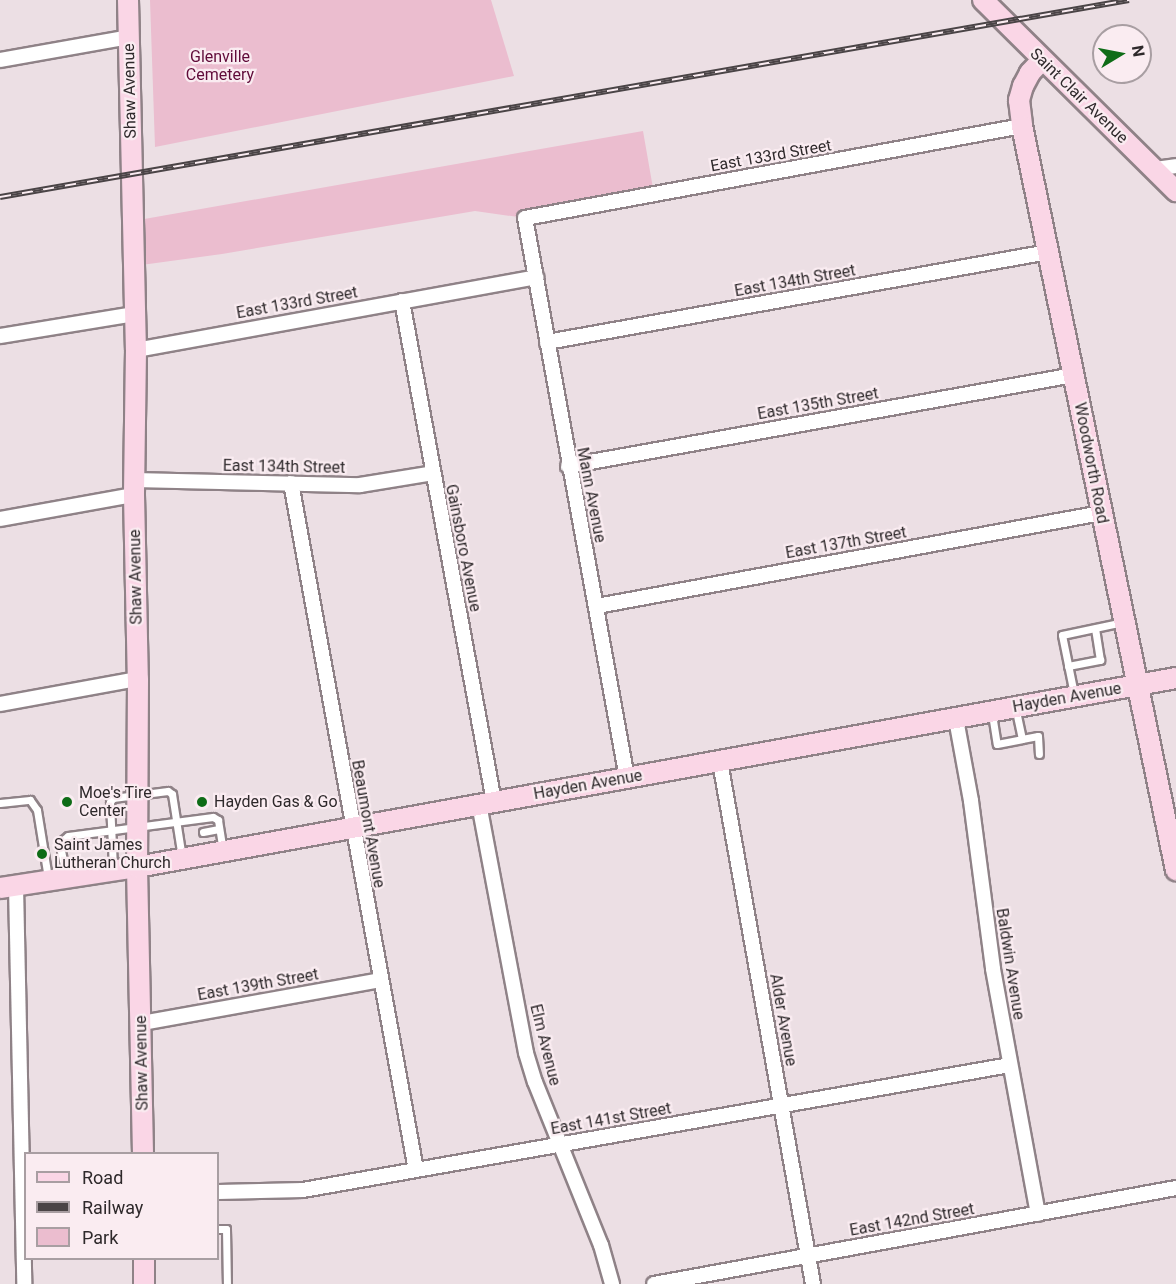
<!DOCTYPE html>
<html>
<head>
<meta charset="utf-8">
<style>
	body { margin:0 }
	#map { position:relative; width:1176px; height:1284px; overflow:hidden; background:#ecdfe4; font-family:Roboto,sans-serif }
	div>[style] { position:absolute }
	[style*='--x'] { left:calc(var(--x)*1px); top:calc(var(--y)*1px); width:calc(var(--w)*1px); rotate:calc(var(--a)*1deg) }
	.green>* { inset:0; background:#ebbdcf }
	.roads { filter:drop-shadow(2px 0 #8f8287) drop-shadow(-2px 0 #8f8287) drop-shadow(0 2px #8f8287) drop-shadow(0 -2px #8f8287) }
	.lane>* { height:7px; margin:-3.5px; padding:0 3.5px; transform-origin:3.5px; border-radius:3.5px; background:#fff }
	.street>* { height:14px; margin:-7px; padding:0 7px; transform-origin:7px; border-radius:7px; background:#fff }
	.secondary>* { height:20px; margin:-10px; padding:0 10px; transform-origin:10px; border-radius:10px; background:#fad6e6 }
	.rail>* { height:6px; margin-top:-3px; transform-origin:0; background:repeating-linear-gradient(90deg,#faecf1 0 11px,#4a4446 0 22px); box-sizing:border-box; border-block:2px solid #4a4446 }
	.dots>* { width:16px; height:16px; translate:-50% -50%; box-sizing:border-box; border:3px solid #faecf1; border-radius:50% }
	span { translate:-50% -50%; white-space:nowrap; text-align:center; line-height:1.15; -webkit-text-stroke:4.5px #faecf1; paint-order:stroke }
	.park-label { font-size:16px; color:#600b39 }
	.street-label { font-size:16px; color:#2e292b }
	.poi-label { font-size:16px; color:#2e292b }
	.left { translate:0 -50%; text-align:left }
	.legend { position:absolute; left:24px; top:1152px; width:195px; height:108px; box-sizing:border-box; background:#faecf1; border:2px solid #a89ea2; margin:0; padding:8px 10px; list-style:none; font-size:18px; color:#2e292b }
	.legend li { display:flex; align-items:center; gap:12px; height:30px }
	.legend b { width:30px; border:2px solid #a89ea2 }
	.north { position:absolute; left:1092px; top:24px; width:60px; height:60px; box-sizing:border-box; background:#faecf1; border:2px solid #a89ea2; border-radius:50%; rotate:80deg; font-size:16px; font-weight:700; line-height:24px; text-align:center; color:#2e292b }
	.north::after { content:''; display:block; margin:auto; width:21px; height:27px; background:#0e6c17; clip-path:polygon(50% 0,100% 100%,50% 72%,0 100%) }
</style>
</head>
<body>
<div id="map">
	<div class="green">
		<i style="clip-path:polygon(150px 0,491px 0,514px 76px,155px 147px)"></i>
		<i style="clip-path:polygon(643px 131px,654px 194px,525px 218px,475px 211px,222px 254px,134px 266px,133px 221px)"></i>
	</div>
	<div class="roads">
		<div class="lane">
			<i style="--x:1068;--y:666;--w:33;--a:-11"></i>
			<i style="--x:1100;--y:660;--w:32;--a:-99"></i>
			<i style="--x:1074;--y:694;--w:60;--a:-101.5"></i>
			<i style="--x:1062;--y:635;--w:62;--a:-12"></i>
			<i style="--x:992;--y:714;--w:30;--a:81"></i>
			<i style="--x:997;--y:744;--w:25;--a:-11"></i>
			<i style="--x:1022;--y:739;--w:30;--a:-102"></i>
			<i style="--x:1022;--y:739;--w:16;--a:-11"></i>
			<i style="--x:1038;--y:736;--w:18;--a:87"></i>
			<i style="--x:0;--y:803;--w:30;--a:-6"></i>
			<i style="--x:30;--y:800;--w:12;--a:55"></i>
			<i style="--x:37;--y:810;--w:69;--a:80.8"></i>
			<i style="--x:203;--y:832;--w:16;--a:-11"></i>
			<i style="--x:113;--y:868;--w:66;--a:-92.6"></i>
			<i style="--x:110;--y:802;--w:5;--a:-53"></i>
			<i style="--x:113;--y:798;--w:55;--a:-7.3"></i>
			<i style="--x:168;--y:791;--w:5;--a:37"></i>
			<i style="--x:172;--y:794;--w:65;--a:81.1"></i>
			<i style="--x:66;--y:876;--w:25;--a:-101"></i>
			<i style="--x:61;--y:851;--w:11;--a:-80"></i>
			<i style="--x:63;--y:840;--w:6;--a:-39"></i>
			<i style="--x:68;--y:836;--w:146;--a:-7.5"></i>
			<i style="--x:213;--y:817;--w:6;--a:31"></i>
			<i style="--x:218;--y:820;--w:31;--a:81"></i>
			<i style="--x:218;--y:1229;--w:8;--a:0"></i>
			<i style="--x:226;--y:1229;--w:55;--a:89"></i>
		</div>
		<div class="street">
			<i style="--x:0;--y:60;--w:131;--a:-10.1"></i>
			<i style="--x:1155;--y:169;--w:21;--a:-8"></i>
			<i style="--x:402;--y:301;--w:509;--a:79.59"></i>
			<i style="--x:0;--y:336;--w:137;--a:-9.3"></i>
			<i style="--x:547;--y:342;--w:509;--a:-10.18"></i>
			<i style="--x:136;--y:350;--w:407;--a:-10.3"></i>
			<i style="--x:568;--y:466;--w:514;--a:-10.2"></i>
			<i style="--x:134;--y:480;--w:226;--a:1.3"></i>
			<i style="--x:360;--y:485;--w:74;--a:-9.3"></i>
			<i style="--x:291;--y:483;--w:698;--a:79.69"></i>
			<i style="--x:0;--y:519;--w:136;--a:-10.2"></i>
			<i style="--x:597;--y:606;--w:513;--a:-10.45"></i>
			<i style="--x:0;--y:704;--w:140;--a:-10.3"></i>
			<i style="--x:956;--y:719;--w:83;--a:79.6"></i>
			<i style="--x:971;--y:801;--w:169;--a:82.5"></i>
			<i style="--x:993;--y:969;--w:249;--a:79.6"></i>
			<i style="--x:720;--y:762;--w:530;--a:79.9"></i>
			<i style="--x:627;--y:778;--w:569;--a:-100.32"></i>
			<i style="--x:525;--y:218;--w:505;--a:-10.49"></i>
			<i style="--x:479;--y:804;--w:253;--a:79.3"></i>
			<i style="--x:526;--y:1053;--w:30;--a:73"></i>
			<i style="--x:535;--y:1082;--w:176;--a:68"></i>
			<i style="--x:601;--y:1245;--w:41;--a:74.2"></i>
			<i style="--x:16;--y:886;--w:398;--a:88.8"></i>
			<i style="--x:142;--y:1023;--w:242;--a:-10.2"></i>
			<i style="--x:218;--y:1192;--w:85;--a:-1.3"></i>
			<i style="--x:303;--y:1190;--w:718;--a:-10.03"></i>
			<i style="--x:654;--y:1284;--w:531;--a:-10.42"></i>
		</div>
		<div class="secondary">
			<i style="--x:128;--y:0;--w:350;--a:88.7"></i>
			<i style="--x:136;--y:350;--w:145;--a:90.8"></i>
			<i style="--x:134;--y:495;--w:184;--a:88.8"></i>
			<i style="--x:138;--y:679;--w:188;--a:90.3"></i>
			<i style="--x:137;--y:867;--w:287;--a:88.8"></i>
			<i style="--x:983;--y:0;--w:272;--a:44.7"></i>
			<i style="--x:1042;--y:60;--w:18;--a:133"></i>
			<i style="--x:1030;--y:73;--w:15;--a:118"></i>
			<i style="--x:1023;--y:86;--w:15;--a:106"></i>
			<i style="--x:1019;--y:100;--w:26;--a:83"></i>
			<i style="--x:1022;--y:126;--w:760;--a:78.31"></i>
			<i style="--x:0;--y:888;--w:139;--a:-8.7"></i>
			<i style="--x:137;--y:867;--w:1056;--a:-10.31"></i>
			<i style="--x:144;--y:1258;--w:26;--a:90"></i>
		</div>
	</div>
	<div class="rail">
		<i style="--x:0;--y:197;--w:1146;--a:-9.9"></i>
	</div>
	<div class="dots">
		<i style="left:67px;top:802px;background:#0e6c17"></i>
		<i style="left:202px;top:802px;background:#0e6c17"></i>
		<i style="left:42px;top:854px;background:#0e6c17"></i>
	</div>
	<div class="park-label">
		<span style="left:220px;top:66px">Glenville<br>Cemetery</span>
	</div>
	<div class="street-label">
		<span style="left:130px;top:91px;rotate:-91deg">Shaw Avenue</span>
		<span style="left:1079px;top:96px;rotate:44deg">Saint Clair Avenue</span>
		<span style="left:771px;top:156px;rotate:-10deg">East 133rd Street</span>
		<span style="left:795px;top:281px;rotate:-10deg">East 134th Street</span>
		<span style="left:297px;top:303px;rotate:-10deg">East 133rd Street</span>
		<span style="left:818px;top:404px;rotate:-10deg">East 135th Street</span>
		<span style="left:1091px;top:463px;rotate:79deg">Woodworth Road</span>
		<span style="left:284px;top:467px;rotate:1deg">East 134th Street</span>
		<span style="left:591px;top:495px;rotate:79deg">Mann Avenue</span>
		<span style="left:846px;top:543px;rotate:-10deg">East 137th Street</span>
		<span style="left:463px;top:548px;rotate:79deg">Gainsboro Avenue</span>
		<span style="left:136px;top:577px;rotate:-91deg">Shaw Avenue</span>
		<span style="left:1067px;top:698px;rotate:-10deg">Hayden Avenue</span>
		<span style="left:588px;top:785px;rotate:-10deg">Hayden Avenue</span>
		<span style="left:368px;top:824px;rotate:80deg">Beaumont Avenue</span>
		<span style="left:1010px;top:964px;rotate:81deg">Baldwin Avenue</span>
		<span style="left:258px;top:985px;rotate:-10deg">East 139th Street</span>
		<span style="left:783px;top:1020px;rotate:80deg">Alder Avenue</span>
		<span style="left:545px;top:1045px;rotate:76deg">Elm Avenue</span>
		<span style="left:142px;top:1063px;rotate:-91deg">Shaw Avenue</span>
		<span style="left:611px;top:1119px;rotate:-10deg">East 141st Street</span>
		<span style="left:912px;top:1220px;rotate:-10deg">East 142nd Street</span>
	</div>
	<div class="poi-label">
		<span class="left" style="left:79px;top:802px">Moe's Tire<br>Center</span>
		<span class="left" style="left:214px;top:802px">Hayden Gas &amp; Go</span>
		<span class="left" style="left:54px;top:854px">Saint James<br>Lutheran Church</span>
	</div>
	<ul class="legend">
	<li><b style="height:8px;background:#fad6e6"></b>Road</li>
	<li><b style="height:8px;background:#4a4446"></b>Railway</li>
	<li><b style="height:16px;background:#ebbdcf"></b>Park</li>
	</ul>
	<div class="north">N</div>
</div>
</body>
</html>
